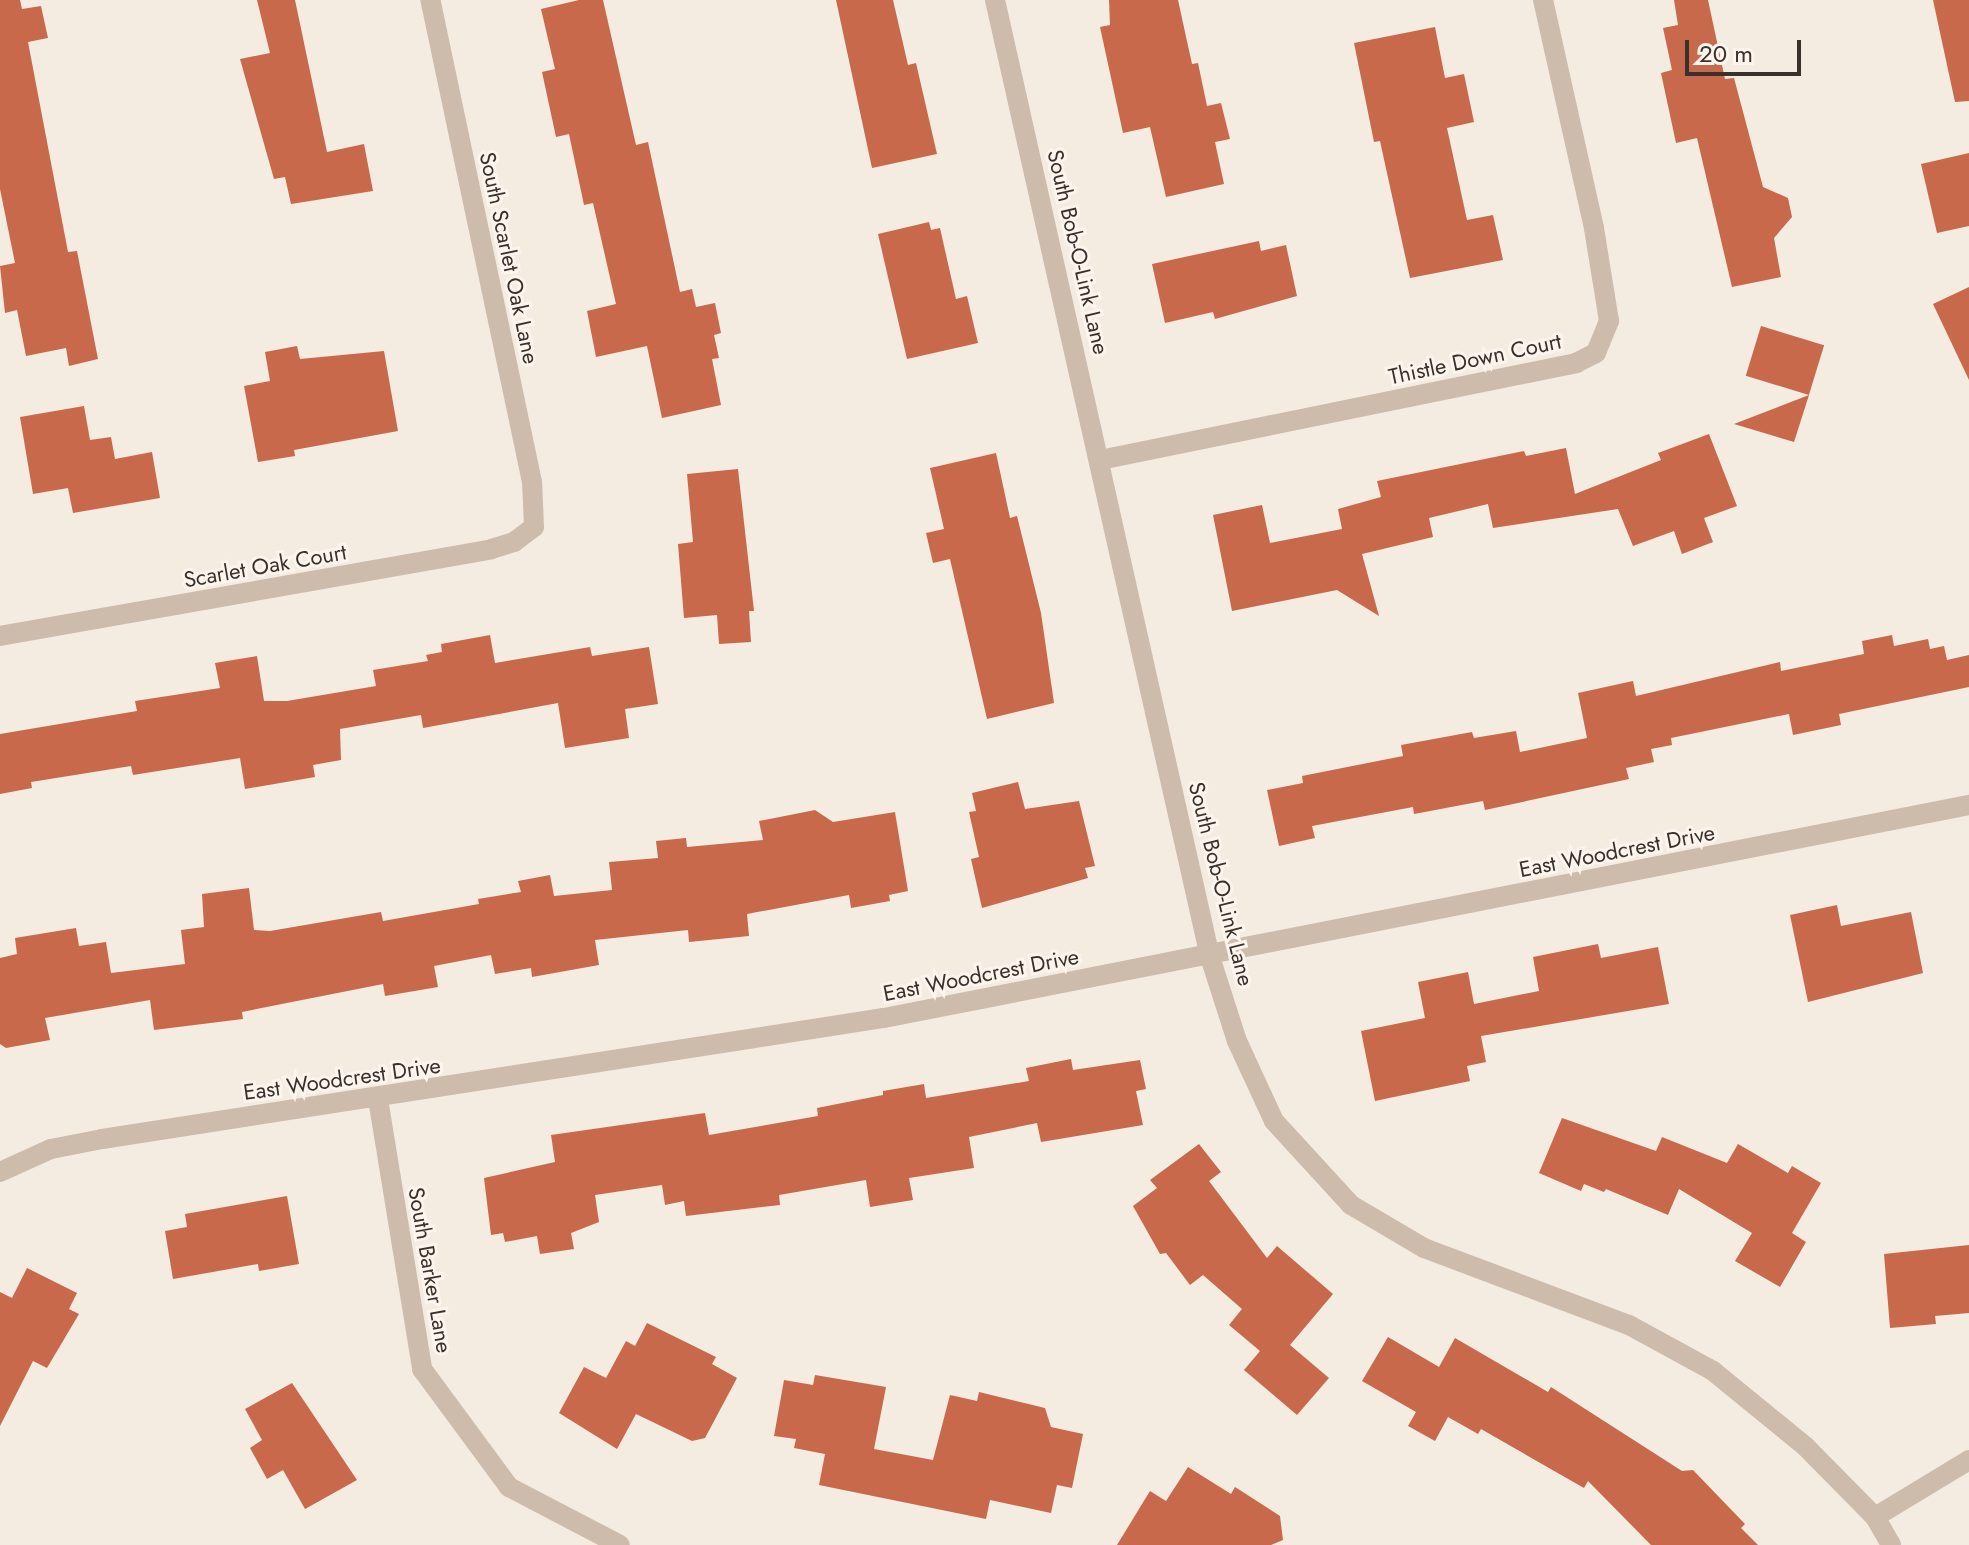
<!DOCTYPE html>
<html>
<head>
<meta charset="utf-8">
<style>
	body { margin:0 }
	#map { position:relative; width:1969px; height:1545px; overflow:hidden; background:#f4ebe1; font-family:Jost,sans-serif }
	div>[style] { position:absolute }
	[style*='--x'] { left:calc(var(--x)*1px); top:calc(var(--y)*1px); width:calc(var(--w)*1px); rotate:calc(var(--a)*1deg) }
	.building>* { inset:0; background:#c8694b; transform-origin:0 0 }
	.minor>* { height:20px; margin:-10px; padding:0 10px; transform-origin:10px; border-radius:10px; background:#cdbbac }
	span { translate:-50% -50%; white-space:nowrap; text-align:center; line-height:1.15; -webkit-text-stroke:6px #fbf5ee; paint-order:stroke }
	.street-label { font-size:22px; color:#3b302b }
	.scale { position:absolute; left:1685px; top:40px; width:116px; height:36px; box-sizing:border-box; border:4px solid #3b302b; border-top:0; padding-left:10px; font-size:24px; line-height:28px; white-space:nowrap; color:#3b302b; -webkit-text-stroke:6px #fbf5ee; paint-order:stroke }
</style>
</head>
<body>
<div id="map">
	<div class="building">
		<i style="clip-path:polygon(0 0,20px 0,22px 9px,41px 6px,48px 38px,28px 42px,68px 252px,77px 251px,98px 359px,69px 366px,66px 348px,26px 356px,17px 310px,5px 313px,0 266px,15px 263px,0 189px)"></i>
		<i style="clip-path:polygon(257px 0,295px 0,327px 152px,364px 144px,373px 191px,291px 204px,285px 177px,274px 179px,240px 59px,270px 53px)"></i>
		<i style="clip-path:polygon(579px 0,603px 0,636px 145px,648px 142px,680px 292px,692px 289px,696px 307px,715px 303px,721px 333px,714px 335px,719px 358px,712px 359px,721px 405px,662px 418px,647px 346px,596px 357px,587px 311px,616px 304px,593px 203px,584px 205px,569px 134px,556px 137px,542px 72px,555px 69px,541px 9px)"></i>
		<i style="clip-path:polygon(836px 0,893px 0,908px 65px,916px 63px,937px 154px,872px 168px)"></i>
		<i style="clip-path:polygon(1109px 0,1178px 0,1192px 64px,1198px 63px,1207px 106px,1221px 103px,1230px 139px,1215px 142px,1224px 184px,1166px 197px,1150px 127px,1123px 133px,1100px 27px,1110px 25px)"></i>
		<i style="clip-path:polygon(1674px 0,1708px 0,1725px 79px,1734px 78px,1763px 187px,1788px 198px,1792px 217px,1774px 238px,1781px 277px,1732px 287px,1697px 138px,1676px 143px,1661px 73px,1672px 70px,1663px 28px,1678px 25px)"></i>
		<i style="clip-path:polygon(1933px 0,1969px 0,1969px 101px,1955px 102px)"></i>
		<i style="clip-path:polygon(1435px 27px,1445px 78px,1464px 74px,1474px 122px,1447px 128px,1467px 220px,1493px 215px,1503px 260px,1410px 278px,1380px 141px,1374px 142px,1354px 43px)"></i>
		<i style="clip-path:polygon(1969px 153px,1969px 226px,1937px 233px,1921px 164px)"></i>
		<i style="clip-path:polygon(929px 222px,931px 230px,940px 228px,956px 299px,967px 296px,978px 343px,907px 359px,878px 234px)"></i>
		<i style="clip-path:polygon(1259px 241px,1261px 251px,1286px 245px,1297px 296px,1215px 319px,1213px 312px,1165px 323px,1152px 264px)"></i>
		<i style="clip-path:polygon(1969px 287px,1969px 380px,1933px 304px)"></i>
		<i style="left:1761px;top:326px;width:66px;height:52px;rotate:17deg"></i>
		<i style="clip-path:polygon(297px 346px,300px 359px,384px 351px,398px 431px,294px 450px,295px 456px,258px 462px,244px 386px,270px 381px,265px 352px)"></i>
		<i style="clip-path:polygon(1809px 395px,1794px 442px,1734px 424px)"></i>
		<i style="clip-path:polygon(84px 406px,90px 440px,111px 437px,115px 459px,152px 452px,160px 498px,73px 513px,68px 488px,33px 494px,20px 417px)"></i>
		<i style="clip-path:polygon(1709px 434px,1737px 506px,1704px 518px,1713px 542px,1682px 554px,1674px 531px,1633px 546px,1618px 509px,1493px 528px,1488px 504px,1429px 518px,1433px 537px,1362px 554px,1379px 616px,1337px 590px,1232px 611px,1213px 515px,1262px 505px,1270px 543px,1342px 529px,1338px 509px,1381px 497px,1377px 481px,1524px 451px,1526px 456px,1566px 448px,1575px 494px,1661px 460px,1658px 453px)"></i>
		<i style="clip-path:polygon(996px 453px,1010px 518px,1017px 516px,1041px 613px,1054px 703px,987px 719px,950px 559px,933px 563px,926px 533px,944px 529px,930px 468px)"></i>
		<i style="clip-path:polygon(738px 469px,754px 611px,749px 611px,751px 642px,719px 644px,717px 615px,684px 618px,678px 544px,693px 542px,687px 474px)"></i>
		<i style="clip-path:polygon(490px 635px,495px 663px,590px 647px,592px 656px,649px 647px,658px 704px,625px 709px,629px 738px,565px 748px,558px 703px,423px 728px,421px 715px,340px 729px,341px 760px,313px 765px,315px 777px,245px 789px,240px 758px,133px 775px,131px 766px,31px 782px,32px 788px,0 794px,0 734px,137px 711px,135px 701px,220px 688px,215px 663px,257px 656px,264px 701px,287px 701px,376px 686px,373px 670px,428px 661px,426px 655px,442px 652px,441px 644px)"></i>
		<i style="clip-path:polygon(1892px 635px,1894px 646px,1928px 639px,1930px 649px,1944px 646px,1947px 660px,1969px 655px,1969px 687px,1839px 714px,1841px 725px,1793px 735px,1789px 714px,1671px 738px,1672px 745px,1651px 749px,1654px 762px,1626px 768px,1629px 779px,1485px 810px,1483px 801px,1414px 814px,1413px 807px,1312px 826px,1315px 838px,1279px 846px,1267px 790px,1303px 783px,1302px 776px,1403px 756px,1401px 745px,1472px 732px,1474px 738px,1516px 731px,1520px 752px,1587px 738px,1578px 693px,1633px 681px,1636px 696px,1780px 662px,1781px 671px,1864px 654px,1862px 641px)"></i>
		<i style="clip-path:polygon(1018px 782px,1025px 809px,1079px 801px,1095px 866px,1085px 868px,1088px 878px,982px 908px,971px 859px,979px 857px,969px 812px,976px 811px,972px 793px)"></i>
		<i style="clip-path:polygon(815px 810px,833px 822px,895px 812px,908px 891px,889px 895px,890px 901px,851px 908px,849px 895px,747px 914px,749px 936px,689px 942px,688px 930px,595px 940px,599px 965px,532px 977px,531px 968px,495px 974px,491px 955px,434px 966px,438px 987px,385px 996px,383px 984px,242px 1012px,243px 1019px,154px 1030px,150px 1000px,45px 1018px,50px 1040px,6px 1048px,0 1044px,0 958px,17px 954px,15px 938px,76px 928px,79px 946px,106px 942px,111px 973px,185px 964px,181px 930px,204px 927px,202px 894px,249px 888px,254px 930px,270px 931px,381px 912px,383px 921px,479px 904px,478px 899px,521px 892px,518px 881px,550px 875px,554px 896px,612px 890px,609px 862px,658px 858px,656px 841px,686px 838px,687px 847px,763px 840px,759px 821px)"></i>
		<i style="clip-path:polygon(1837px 905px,1841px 926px,1911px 912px,1923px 973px,1808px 1002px,1790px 915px)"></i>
		<i style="clip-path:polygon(1598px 944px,1601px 958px,1658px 947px,1669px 1004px,1481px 1036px,1486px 1062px,1467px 1066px,1470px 1081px,1375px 1101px,1361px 1031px,1425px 1018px,1418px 982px,1468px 972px,1474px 1004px,1539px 991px,1533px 957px)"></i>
		<i style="clip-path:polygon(1071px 1059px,1073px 1070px,1140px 1060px,1146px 1089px,1136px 1091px,1143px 1125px,1041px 1142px,1037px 1123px,969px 1137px,974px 1168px,909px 1178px,913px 1200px,870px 1207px,866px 1180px,779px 1195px,780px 1205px,686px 1216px,684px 1201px,665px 1205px,662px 1185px,595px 1195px,599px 1222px,571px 1233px,574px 1249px,540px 1254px,537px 1236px,505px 1242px,503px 1233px,491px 1235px,484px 1178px,555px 1162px,551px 1135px,705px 1113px,709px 1135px,818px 1116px,817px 1108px,883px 1095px,883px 1091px,924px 1084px,926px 1098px,1029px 1081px,1026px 1068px)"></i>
		<i style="clip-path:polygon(1562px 1118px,1656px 1151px,1662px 1137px,1727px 1163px,1738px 1144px,1788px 1173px,1792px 1166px,1821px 1183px,1792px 1233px,1806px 1242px,1780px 1287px,1735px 1261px,1752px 1233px,1679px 1189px,1668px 1215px,1606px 1189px,1604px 1192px,1584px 1184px,1581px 1191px,1539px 1173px)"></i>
		<i style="clip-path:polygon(1199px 1144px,1221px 1172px,1209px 1181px,1267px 1258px,1277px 1246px,1333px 1294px,1290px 1345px,1329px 1378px,1297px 1415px,1244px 1370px,1260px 1351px,1229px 1325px,1242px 1309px,1203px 1275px,1190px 1285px,1166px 1253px,1160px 1254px,1133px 1206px,1157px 1188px,1150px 1180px)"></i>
		<i style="clip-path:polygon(287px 1196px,299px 1264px,259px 1271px,258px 1264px,173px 1279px,165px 1231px,187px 1227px,185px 1214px)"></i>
		<i style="clip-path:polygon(1969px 1245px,1969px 1313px,1935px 1316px,1936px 1324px,1890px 1328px,1884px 1254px)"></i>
		<i style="clip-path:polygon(27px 1268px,77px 1293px,69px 1309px,79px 1314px,47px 1368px,33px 1361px,0 1426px,0 1292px,12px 1298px)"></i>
		<i style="clip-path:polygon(647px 1323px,716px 1357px,712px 1364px,737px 1378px,705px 1438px,692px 1441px,636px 1414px,617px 1449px,559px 1413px,584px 1367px,606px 1378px,626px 1341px,635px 1346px)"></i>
		<i style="clip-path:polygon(1388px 1337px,1439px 1367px,1455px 1338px,1548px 1392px,1551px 1387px,1682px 1471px,1693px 1470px,1745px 1524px,1741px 1528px,1758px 1545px,1651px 1545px,1588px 1481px,1584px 1488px,1481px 1429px,1478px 1434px,1448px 1417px,1435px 1441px,1408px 1426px,1416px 1412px,1362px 1381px)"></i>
		<i style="clip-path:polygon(815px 1375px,886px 1387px,874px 1449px,933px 1460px,950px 1395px,977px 1401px,979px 1392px,1045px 1408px,1051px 1427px,1083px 1434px,1072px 1488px,1057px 1485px,1051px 1513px,990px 1500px,986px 1519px,819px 1485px,825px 1454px,794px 1448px,796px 1439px,774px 1436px,784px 1380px,813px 1385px)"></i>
		<i style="clip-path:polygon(292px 1383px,357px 1480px,305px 1509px,283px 1470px,267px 1479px,250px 1448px,262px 1440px,245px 1409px)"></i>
		<i style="clip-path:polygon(1188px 1467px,1231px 1494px,1235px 1487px,1280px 1516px,1283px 1540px,1271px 1545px,1117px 1545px,1150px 1491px,1166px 1501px)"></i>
	</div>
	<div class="minor">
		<i style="--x:995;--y:0;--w:981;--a:77.34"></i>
		<i style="--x:1210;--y:957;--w:88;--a:72.2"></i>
		<i style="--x:1237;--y:1041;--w:88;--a:65.2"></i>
		<i style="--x:1274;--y:1121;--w:114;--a:47.5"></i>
		<i style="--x:1351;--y:1205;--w:85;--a:30.5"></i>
		<i style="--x:1424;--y:1248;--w:219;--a:20.6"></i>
		<i style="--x:1629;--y:1325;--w:96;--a:28.7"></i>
		<i style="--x:1713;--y:1371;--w:119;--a:39.2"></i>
		<i style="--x:1805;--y:1446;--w:100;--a:45.4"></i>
		<i style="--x:1875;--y:1517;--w:32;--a:60"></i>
		<i style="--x:1100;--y:460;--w:486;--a:-11.5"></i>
		<i style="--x:1576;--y:363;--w:22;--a:-27"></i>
		<i style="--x:1596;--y:353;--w:35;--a:-68"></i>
		<i style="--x:1609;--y:321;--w:94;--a:-99.2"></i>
		<i style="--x:1594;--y:228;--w:234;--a:-102.6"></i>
		<i style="--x:0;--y:636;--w:499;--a:-10"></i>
		<i style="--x:491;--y:549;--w:24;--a:-17"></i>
		<i style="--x:514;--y:542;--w:25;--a:-37"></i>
		<i style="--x:534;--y:527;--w:45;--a:-92.5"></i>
		<i style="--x:532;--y:482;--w:493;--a:-101.9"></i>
		<i style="--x:378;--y:1099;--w:274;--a:80.7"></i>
		<i style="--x:422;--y:1369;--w:147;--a:53.6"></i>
		<i style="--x:509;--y:1487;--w:125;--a:27.6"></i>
		<i style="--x:0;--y:1172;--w:56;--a:-24.3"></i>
		<i style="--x:51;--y:1149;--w:52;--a:-11.1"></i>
		<i style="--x:102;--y:1139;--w:791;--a:-8.8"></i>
		<i style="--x:884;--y:1018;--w:1106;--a:-11.11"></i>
		<i style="--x:1875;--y:1517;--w:110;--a:-31.2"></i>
	</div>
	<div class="street-label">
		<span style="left:1078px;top:252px;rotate:77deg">South Bob-O-Link Lane</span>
		<span style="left:509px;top:258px;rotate:78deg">South Scarlet Oak Lane</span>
		<span style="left:1475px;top:359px;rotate:-12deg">Thistle Down Court</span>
		<span style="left:265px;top:566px;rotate:-10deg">Scarlet Oak Court</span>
		<span style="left:1617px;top:851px;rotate:-11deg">East Woodcrest Drive</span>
		<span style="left:1221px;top:884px;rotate:76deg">South Bob-O-Link Lane</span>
		<span style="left:981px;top:975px;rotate:-11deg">East Woodcrest Drive</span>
		<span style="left:342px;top:1079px;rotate:-8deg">East Woodcrest Drive</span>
		<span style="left:430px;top:1270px;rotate:80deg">South Barker Lane</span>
	</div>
	<div class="scale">20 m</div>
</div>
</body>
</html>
